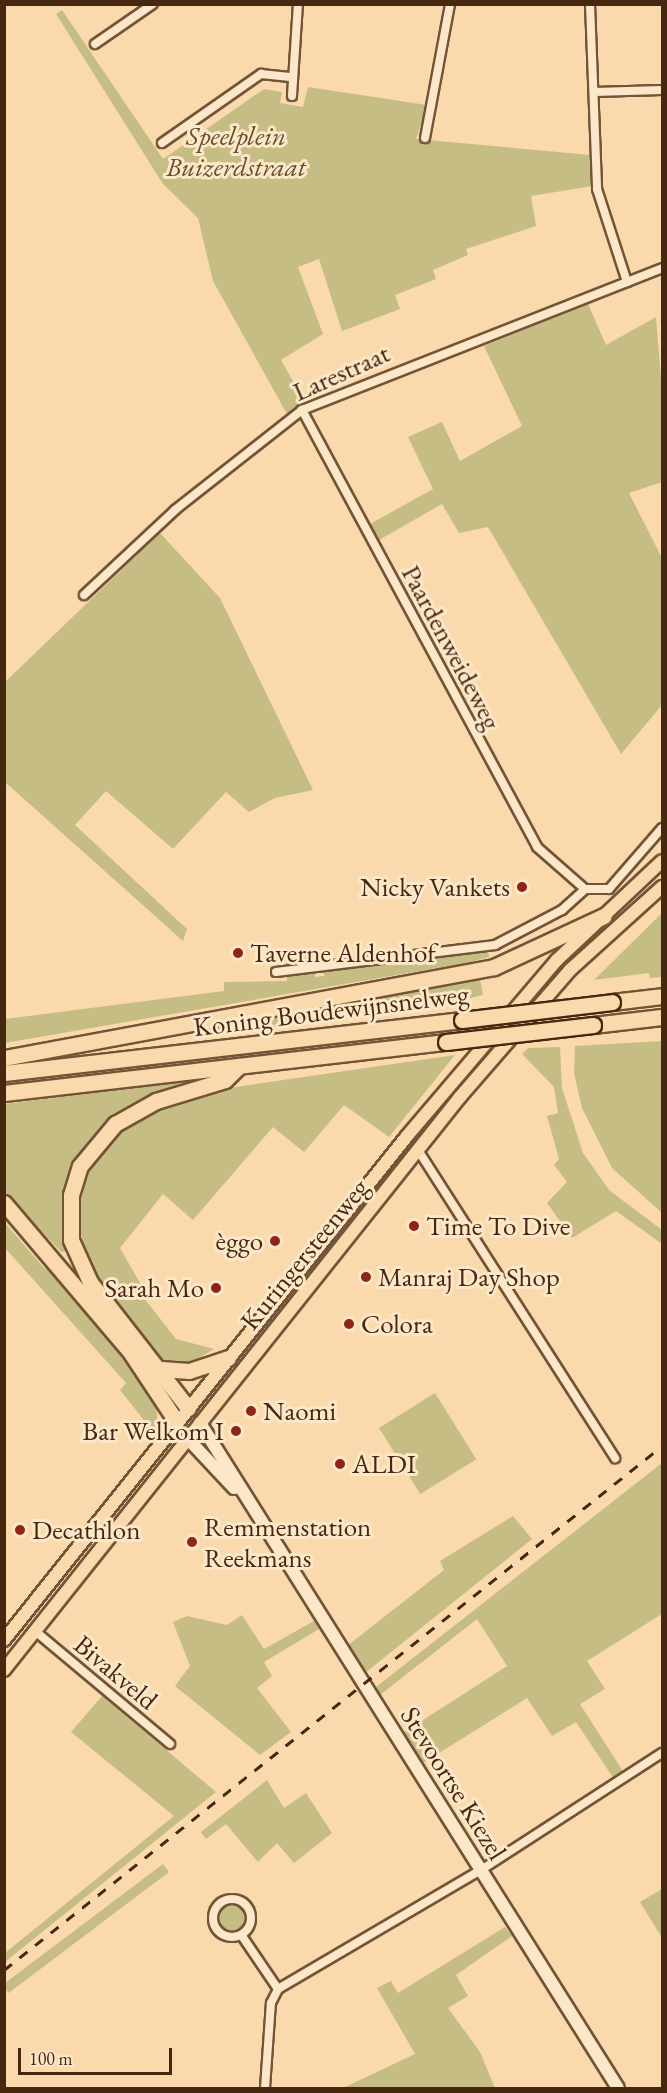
<!DOCTYPE html>
<html>
<head>
<meta charset="utf-8">
<style>
	body { margin:0 }
	#map { position:relative; width:667px; height:2093px; overflow:hidden; background:#fadaac; font-family:"EB Garamond",serif }
	div>[style] { position:absolute }
	[style*='--x'] { left:calc(var(--x)*1px); top:calc(var(--y)*1px); width:calc(var(--w)*1px); rotate:calc(var(--a)*1deg) }
	.green>* { inset:0; background:#c6bd84; transform-origin:0 0 }
	.round { border-radius:50% }
	.roads { filter:drop-shadow(2px 0 #735437) drop-shadow(-2px 0 #735437) drop-shadow(0 2px #735437) drop-shadow(0 -2px #735437) }
	.street>* { height:8px; margin:-4px; padding:0 4px; transform-origin:4px; border-radius:4px; background:#fce7c9 }
	.street>.ring { margin:-4px; padding:0; box-sizing:content-box; background:none; border:8px solid #fce7c9; border-radius:50% }
	.secondary>* { height:12px; margin:-6px; padding:0 6px; transform-origin:6px; border-radius:6px; background:#fce7c9 }
	.primary>* { height:12px; margin:-6px; padding:0 6px; transform-origin:6px; border-radius:6px; background:#fadaac }
	.highway>* { height:15px; margin:-7.5px; padding:0 7.5px; transform-origin:7.5px; border-radius:7.5px; background:#fadaac }
	.rail>* { height:3px; margin-top:-1.5px; transform-origin:0; background:repeating-linear-gradient(90deg,#462810 0 10px,transparent 0 20px) }
	.bridges { filter:drop-shadow(2px 0 #462810) drop-shadow(-2px 0 #462810) drop-shadow(0 2px #462810) drop-shadow(0 -2px #462810) }
	.highway-bridge>* { height:15px; margin:-7.5px; padding:0 7.5px; transform-origin:7.5px; border-radius:7.5px; background:#fadaac }
	.dots>* { width:16px; height:16px; translate:-50% -50%; box-sizing:border-box; border:3px solid #fce7c9; border-radius:50% }
	span { translate:-50% -50%; white-space:nowrap; text-align:center; line-height:1.15; -webkit-text-stroke:6px #fce7c9; paint-order:stroke }
	.park-label { font-size:27px; color:#664d2d; font-style:italic }
	.street-label { font-size:27px; color:#462810 }
	.poi-label { font-size:27px; color:#462810 }
	.right { translate:-100% -50%; text-align:right }
	.left { translate:0 -50%; text-align:left }
	.frame { position:absolute; inset:0; border:6px solid #462810; pointer-events:none }
	.scale { position:absolute; left:18px; top:2048px; width:154px; height:27px; box-sizing:border-box; border:3px solid #462810; border-top:0; padding-left:8px; font-size:18px; line-height:21px; white-space:nowrap; color:#462810; -webkit-text-stroke:4px #fce7c9; paint-order:stroke }
</style>
</head>
<body>
<div id="map">
	<div class="green">
		<i style="clip-path:polygon(62px 10px,163px 159px,264px 89px,282px 92px,280px 103px,303px 107px,308px 87px,427px 105px,416px 139px,591px 155px,593px 186px,531px 196px,536px 226px,466px 249px,468px 255px,433px 270px,436px 279px,395px 295px,400px 309px,342px 331px,319px 259px,298px 267px,323px 334px,281px 360px,305px 402px,287px 414px,213px 281px,198px 218px,163px 184px,56px 14px)"></i>
		<i style="clip-path:polygon(588px 304px,606px 345px,656px 317px,662px 390px,662px 482px,629px 493px,662px 558px,662px 705px,621px 754px,488px 527px,459px 533px,442px 504px,379px 540px,370px 524px,433px 489px,408px 437px,442px 422px,460px 461px,522px 426px,484px 346px)"></i>
		<i style="clip-path:polygon(160px 533px,220px 598px,313px 790px,275px 798px,249px 812px,226px 792px,173px 849px,106px 791px,75px 825px,187px 929px,183px 941px,5px 782px,5px 682px)"></i>
		<i style="clip-path:polygon(662px 913px,662px 977px,650px 978px,649px 973px,594px 980px)"></i>
		<i style="clip-path:polygon(486px 941px,489px 957px,466px 963px,5px 1043px,5px 1019px,224px 991px,224px 982px,287px 981px,286px 955px,314px 952px,315px 977px,324px 976px,323px 965px)"></i>
		<i style="clip-path:polygon(480px 978px,483px 995px,452px 1002px,204px 1037px,203px 1028px)"></i>
		<i style="clip-path:polygon(662px 1041px,662px 1213px,612px 1168px,582px 1108px,574px 1073px,575px 1046px)"></i>
		<i style="clip-path:polygon(560px 1047px,562px 1088px,583px 1153px,609px 1190px,662px 1230px,662px 1244px,616px 1211px,572px 1238px,547px 1203px,567px 1182px,554px 1165px,559px 1159px,547px 1116px,558px 1113px,554px 1087px,522px 1054px,528px 1048px)"></i>
		<i style="clip-path:polygon(455px 1055px,389px 1137px,344px 1105px,304px 1152px,273px 1127px,193px 1220px,163px 1194px,120px 1248px,144px 1290px,140px 1293px,176px 1339px,214px 1349px,188px 1365px,162px 1362px,117px 1309px,87px 1259px,77px 1218px,87px 1172px,117px 1131px,159px 1106px,215px 1090px)"></i>
		<i style="clip-path:polygon(188px 1081px,140px 1102px,67px 1187px,63px 1224px,70px 1251px,61px 1252px,5px 1192px,5px 1104px)"></i>
		<i style="clip-path:polygon(5px 1223px,45px 1269px,50px 1265px,129px 1362px,156px 1406px,158px 1426px,151px 1435px,143px 1432px,143px 1419px,120px 1390px,126px 1383px,5px 1248px)"></i>
		<i style="left:435px;top:1393px;width:78px;height:66px;rotate:58deg"></i>
		<i style="clip-path:polygon(662px 1463px,662px 1614px,587px 1661px,605px 1689px,580px 1704px,624px 1773px,614px 1779px,576px 1722px,552px 1736px,527px 1698px,423px 1763px,403px 1733px,507px 1666px,477px 1619px,380px 1695px,376px 1687px)"></i>
		<i style="clip-path:polygon(513px 1516px,532px 1539px,365px 1673px,347px 1646px,444px 1570px,440px 1561px)"></i>
		<i style="clip-path:polygon(242px 1615px,264px 1649px,314px 1621px,319px 1629px,264px 1662px,272px 1676px,257px 1688px,291px 1732px,260px 1755px,175px 1686px,190px 1666px,173px 1622px,187px 1616px,227px 1625px)"></i>
		<i style="clip-path:polygon(102px 1696px,216px 1792px,5px 1962px,5px 1953px,174px 1816px,71px 1732px)"></i>
		<i style="clip-path:polygon(267px 1780px,284px 1808px,306px 1793px,332px 1833px,294px 1863px,277px 1843px,258px 1862px,226px 1824px,206px 1839px,201px 1832px)"></i>
		<i style="left:163px;top:1864px;width:10px;height:201px;rotate:53deg"></i>
		<i style="clip-path:polygon(662px 1889px,662px 1938px,640px 1902px)"></i>
		<i class="round" style="left:216px;top:1902px;width:32px;height:32px"></i>
		<i style="clip-path:polygon(505px 1927px,512px 1936px,456px 1975px,468px 1996px,448px 2008px,480px 2052px,495px 2088px,343px 2088px,415px 2054px,377px 1988px,391px 1981px,398px 1993px)"></i>
	</div>
	<div class="roads">
		<div class="street">
			<i style="--x:590;--y:4;--w:185;--a:87.8"></i>
			<i style="--x:597;--y:189;--w:98;--a:72.1"></i>
			<i style="--x:95;--y:44;--w:70;--a:-34.6"></i>
			<i style="--x:594;--y:92;--w:68;--a:-1.7"></i>
			<i style="--x:292;--y:96;--w:92;--a:-86.3"></i>
			<i style="--x:425;--y:138;--w:136;--a:-79.4"></i>
			<i style="--x:162;--y:143;--w:121;--a:-34.9"></i>
			<i style="--x:261;--y:74;--w:29;--a:6"></i>
			<i style="--x:302;--y:410;--w:496;--a:61.7"></i>
			<i style="--x:537;--y:847;--w:64;--a:41.2"></i>
			<i style="--x:84;--y:595;--w:125;--a:-43"></i>
			<i style="--x:175;--y:510;--w:162;--a:-38.2"></i>
			<i style="--x:302;--y:410;--w:387;--a:-21.5"></i>
			<i style="--x:585;--y:889;--w:24;--a:0"></i>
			<i style="--x:609;--y:889;--w:81;--a:-49"></i>
			<i style="--x:276;--y:972;--w:221;--a:-7"></i>
			<i style="--x:495;--y:945;--w:76;--a:-27.6"></i>
			<i style="--x:562;--y:910;--w:31;--a:-42"></i>
			<i style="--x:418;--y:1150;--w:366;--a:57.4"></i>
			<i style="--x:35;--y:1631;--w:176;--a:39.9"></i>
			<i class="ring" style="left:213px;top:1899px;width:30px;height:30px"></i>
			<i style="--x:242;--y:1936;--w:64;--a:55.8"></i>
			<i style="--x:265;--y:2088;--w:85;--a:-86"></i>
			<i style="--x:271;--y:2003;--w:16;--a:-63"></i>
			<i style="--x:278;--y:1989;--w:235;--a:-30.4"></i>
			<i style="--x:481;--y:1870;--w:216;--a:-32.9"></i>
		</div>
		<div class="secondary">
			<i style="--x:200;--y:1423;--w:785;--a:57.85"></i>
			<i style="--x:189;--y:1440;--w:66;--a:46.8"></i>
		</div>
		<div class="primary">
			<i style="--x:4;--y:1640;--w:645;--a:-51.35"></i>
			<i style="--x:407;--y:1136;--w:231;--a:-49.6"></i>
			<i style="--x:557;--y:960;--w:144;--a:-43.3"></i>
			<i style="--x:4;--y:1670;--w:732;--a:-51.49"></i>
			<i style="--x:460;--y:1097;--w:168;--a:-49.1"></i>
			<i style="--x:570;--y:970;--w:124;--a:-42.1"></i>
		</div>
		<div class="highway">
			<i style="--x:612;--y:1002;--w:50;--a:-6.8"></i>
			<i style="--x:593;--y:1025;--w:69;--a:-6.6"></i>
			<i style="--x:4;--y:1058;--w:498;--a:-10.5"></i>
			<i style="--x:494;--y:967;--w:121;--a:-24.9"></i>
			<i style="--x:4;--y:1073;--w:461;--a:-6.6"></i>
			<i style="--x:4;--y:1093;--w:445;--a:-6.6"></i>
			<i style="--x:4;--y:1203;--w:197;--a:49.7"></i>
			<i style="--x:131;--y:1353;--w:82;--a:56.5"></i>
			<i style="--x:161;--y:1369;--w:28;--a:4"></i>
			<i style="--x:189;--y:1371;--w:41;--a:-18.4"></i>
			<i style="--x:188;--y:1408;--w:160;--a:-127.9"></i>
			<i style="--x:90;--y:1282;--w:46;--a:-114.3"></i>
			<i style="--x:71;--y:1240;--w:45;--a:-90"></i>
			<i style="--x:71;--y:1195;--w:30;--a:-73"></i>
			<i style="--x:80;--y:1166;--w:55;--a:-50.2"></i>
			<i style="--x:115;--y:1124;--w:47;--a:-29.3"></i>
			<i style="--x:156;--y:1101;--w:72;--a:-16.9"></i>
			<i style="--x:225;--y:1080;--w:20;--a:-45"></i>
		</div>
	</div>
	<div class="rail">
		<i style="--x:4;--y:1970;--w:841;--a:-38.53"></i>
	</div>
	<div class="bridges">
		<div class="highway-bridge">
			<i style="--x:462;--y:1020;--w:151;--a:-6.8"></i>
			<i style="--x:446;--y:1042;--w:148;--a:-6.6"></i>
		</div>
	</div>
	<div class="dots">
		<i style="left:522px;top:887px;background:#8f2418"></i>
		<i style="left:238px;top:953px;background:#8f2418"></i>
		<i style="left:414px;top:1226px;background:#8f2418"></i>
		<i style="left:275px;top:1241px;background:#8f2418"></i>
		<i style="left:366px;top:1277px;background:#8f2418"></i>
		<i style="left:216px;top:1288px;background:#8f2418"></i>
		<i style="left:349px;top:1324px;background:#8f2418"></i>
		<i style="left:251px;top:1411px;background:#8f2418"></i>
		<i style="left:236px;top:1431px;background:#8f2418"></i>
		<i style="left:340px;top:1464px;background:#8f2418"></i>
		<i style="left:20px;top:1530px;background:#8f2418"></i>
		<i style="left:192px;top:1542px;background:#8f2418"></i>
	</div>
	<div class="park-label">
		<span style="left:236px;top:151px">Speelplein<br>Buizerdstraat</span>
	</div>
	<div class="street-label">
		<span style="left:341px;top:372px;rotate:-24deg">Larestraat</span>
		<span style="left:452px;top:647px;rotate:62deg">Paardenweideweg</span>
		<span style="left:331px;top:1010px;rotate:-7deg">Koning Boudewijnsnelweg</span>
		<span style="left:304px;top:1254px;rotate:-51deg">Kuringersteenweg</span>
		<span style="left:116px;top:1672px;rotate:40deg">Bivakveld</span>
		<span style="left:454px;top:1783px;rotate:58deg">Stevoortse Kiezel</span>
	</div>
	<div class="poi-label">
		<span class="right" style="left:510px;top:887px">Nicky Vankets</span>
		<span class="left" style="left:250px;top:953px">Taverne Aldenhof</span>
		<span class="left" style="left:426px;top:1226px">Time To Dive</span>
		<span class="right" style="left:263px;top:1241px">èggo</span>
		<span class="left" style="left:378px;top:1277px">Manraj Day Shop</span>
		<span class="right" style="left:204px;top:1288px">Sarah Mo</span>
		<span class="left" style="left:361px;top:1324px">Colora</span>
		<span class="left" style="left:263px;top:1411px">Naomi</span>
		<span class="right" style="left:224px;top:1431px">Bar Welkom I</span>
		<span class="left" style="left:352px;top:1464px">ALDI</span>
		<span class="left" style="left:204px;top:1542px">Remmenstation<br>Reekmans</span>
		<span class="left" style="left:32px;top:1530px">Decathlon</span>
	</div>
	<div class="frame"></div>
	<div class="scale">100 m</div>
</div>
</body>
</html>
